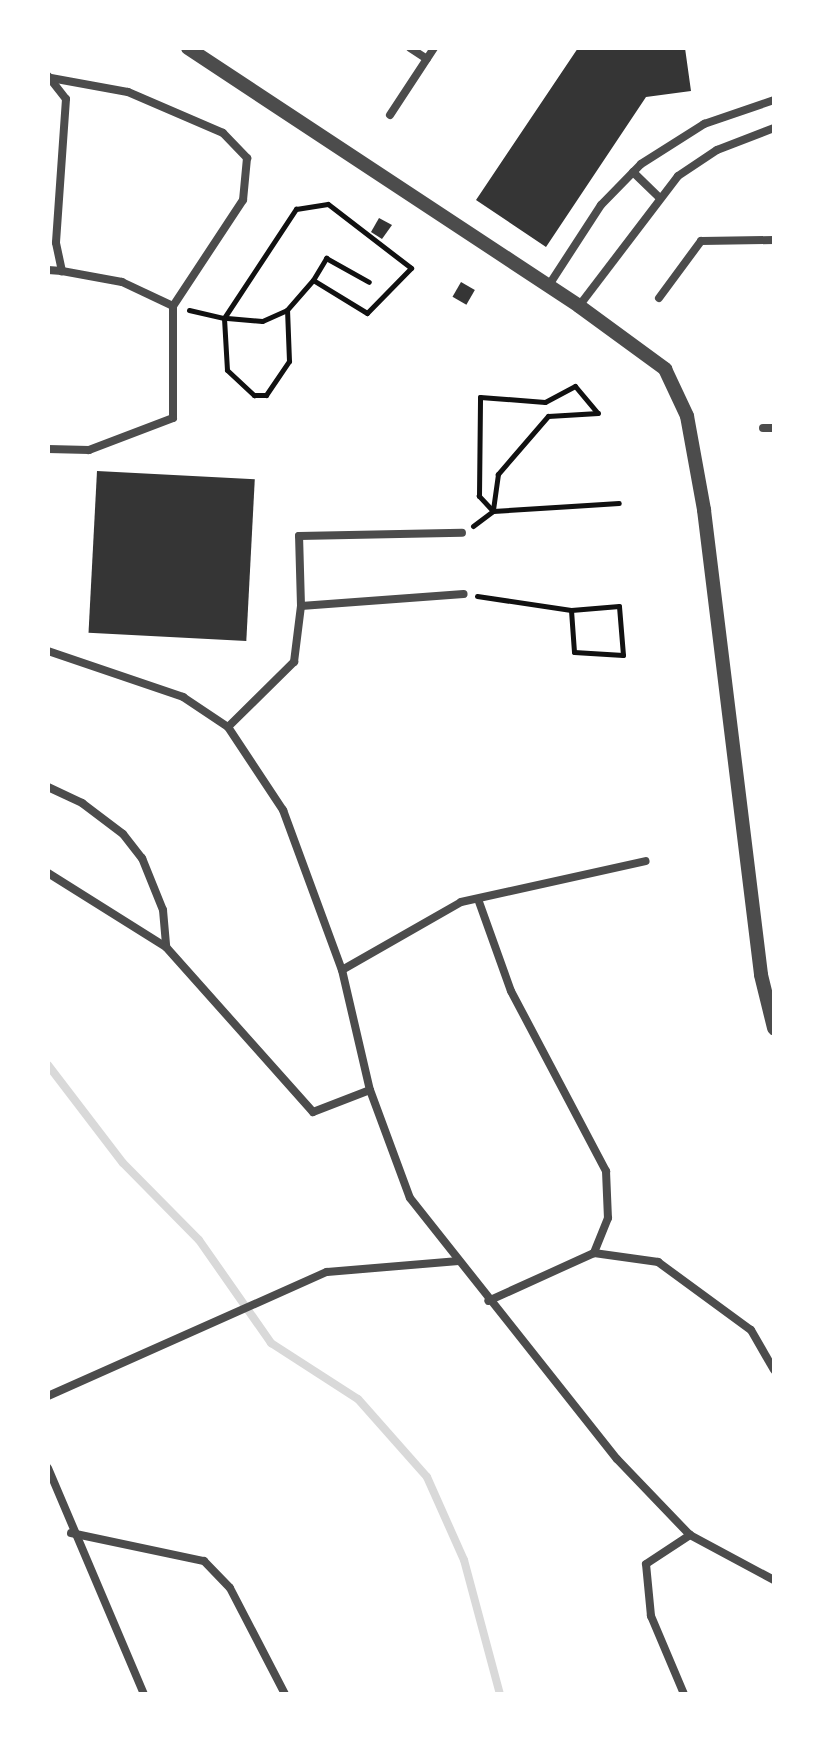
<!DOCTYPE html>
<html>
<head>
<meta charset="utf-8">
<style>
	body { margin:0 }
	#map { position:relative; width:822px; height:1742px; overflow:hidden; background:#fff; font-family:Roboto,sans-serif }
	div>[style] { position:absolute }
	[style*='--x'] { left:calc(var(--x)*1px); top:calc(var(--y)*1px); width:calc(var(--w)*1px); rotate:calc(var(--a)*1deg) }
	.stream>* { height:8px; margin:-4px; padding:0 4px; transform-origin:4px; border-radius:4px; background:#d9d9d9 }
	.building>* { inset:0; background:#353535; transform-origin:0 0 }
	.path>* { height:5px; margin:-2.5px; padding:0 2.5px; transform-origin:2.5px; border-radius:2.5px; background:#111 }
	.minor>* { height:8px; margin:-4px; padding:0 4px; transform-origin:4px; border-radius:4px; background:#4c4c4c }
	.tertiary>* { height:14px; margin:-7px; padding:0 7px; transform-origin:7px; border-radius:7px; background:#4c4c4c }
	span { translate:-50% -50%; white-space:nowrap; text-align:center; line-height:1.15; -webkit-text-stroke:6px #fff; paint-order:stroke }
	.frame { position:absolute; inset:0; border:50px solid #fff; pointer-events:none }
</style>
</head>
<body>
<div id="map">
	<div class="stream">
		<i style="--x:48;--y:1065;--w:123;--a:52.6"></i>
		<i style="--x:123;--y:1163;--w:108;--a:45.4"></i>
		<i style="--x:199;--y:1240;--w:126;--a:55"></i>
		<i style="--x:271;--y:1343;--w:103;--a:32.8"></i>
		<i style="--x:358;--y:1399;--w:104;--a:48.5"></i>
		<i style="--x:427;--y:1477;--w:91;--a:66"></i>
		<i style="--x:464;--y:1560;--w:139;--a:75"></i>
	</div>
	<div class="building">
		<i style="clip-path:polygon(578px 48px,685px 48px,691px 91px,646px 97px,546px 247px,476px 200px)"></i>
		<i style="clip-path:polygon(379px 218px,392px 225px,382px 239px,371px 232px)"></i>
		<i style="left:461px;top:282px;width:16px;height:17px;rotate:30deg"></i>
		<i style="left:97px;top:471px;width:158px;height:162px;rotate:3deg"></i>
	</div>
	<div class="path">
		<i style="--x:328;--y:204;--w:105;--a:37.6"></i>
		<i style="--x:411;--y:268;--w:63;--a:134.4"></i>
		<i style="--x:367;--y:313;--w:63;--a:-148.6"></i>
		<i style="--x:313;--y:280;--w:40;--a:131"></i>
		<i style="--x:287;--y:310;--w:27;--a:156"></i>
		<i style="--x:262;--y:321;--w:38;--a:-175"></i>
		<i style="--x:224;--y:318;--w:131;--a:-56.6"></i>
		<i style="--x:296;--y:209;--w:32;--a:-9"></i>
		<i style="--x:313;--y:280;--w:26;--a:-59"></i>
		<i style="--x:326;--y:258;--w:49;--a:29.2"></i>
		<i style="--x:189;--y:310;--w:36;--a:13"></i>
		<i style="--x:224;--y:318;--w:52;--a:86.7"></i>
		<i style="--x:227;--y:370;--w:37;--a:43"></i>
		<i style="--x:254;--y:395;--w:12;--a:0"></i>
		<i style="--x:266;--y:395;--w:41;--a:-55.9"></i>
		<i style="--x:289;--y:361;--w:51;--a:-92.2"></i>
		<i style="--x:575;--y:386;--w:35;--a:50"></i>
		<i style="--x:598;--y:413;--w:50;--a:176.6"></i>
		<i style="--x:548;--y:416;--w:77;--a:130.8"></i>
		<i style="--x:498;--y:474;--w:37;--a:98"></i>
		<i style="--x:493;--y:511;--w:21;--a:-133"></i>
		<i style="--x:479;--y:496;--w:99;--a:-89.4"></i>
		<i style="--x:480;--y:397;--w:65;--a:4.4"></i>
		<i style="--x:545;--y:402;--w:34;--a:-28"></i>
		<i style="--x:473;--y:526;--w:25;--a:-37"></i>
		<i style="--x:493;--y:511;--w:126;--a:-3.6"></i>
		<i style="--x:477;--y:596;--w:95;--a:8.5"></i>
		<i style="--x:571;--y:610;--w:42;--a:85.9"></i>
		<i style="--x:574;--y:652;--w:49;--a:3.5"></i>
		<i style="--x:623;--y:655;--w:49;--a:-94.7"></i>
		<i style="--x:619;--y:606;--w:48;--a:175.2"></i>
	</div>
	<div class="minor">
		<i style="--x:410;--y:48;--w:20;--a:33"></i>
		<i style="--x:48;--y:76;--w:29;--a:52"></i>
		<i style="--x:66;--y:99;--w:144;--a:94"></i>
		<i style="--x:56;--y:243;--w:29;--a:78"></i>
		<i style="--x:62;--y:271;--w:61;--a:10.4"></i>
		<i style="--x:122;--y:282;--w:56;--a:25.2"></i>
		<i style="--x:173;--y:306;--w:112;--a:90"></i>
		<i style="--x:173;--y:418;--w:90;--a:159.1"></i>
		<i style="--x:89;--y:450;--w:41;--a:-178.6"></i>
		<i style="--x:51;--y:78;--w:78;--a:10.3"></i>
		<i style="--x:128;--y:92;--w:103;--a:23.3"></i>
		<i style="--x:223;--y:133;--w:35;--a:46"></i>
		<i style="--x:247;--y:158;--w:42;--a:95.4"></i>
		<i style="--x:243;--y:200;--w:127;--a:123.4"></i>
		<i style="--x:390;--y:115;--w:80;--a:-56.7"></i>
		<i style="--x:633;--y:172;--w:36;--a:44"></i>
		<i style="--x:48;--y:270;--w:14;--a:4"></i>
		<i style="--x:549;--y:285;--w:95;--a:-57"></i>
		<i style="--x:601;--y:205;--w:57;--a:-45.7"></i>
		<i style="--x:641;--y:164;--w:75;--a:-32.4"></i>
		<i style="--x:704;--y:124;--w:74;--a:-18.9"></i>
		<i style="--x:659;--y:298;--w:71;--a:-53.6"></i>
		<i style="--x:701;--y:241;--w:73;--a:-0.8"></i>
		<i style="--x:579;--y:306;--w:163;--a:-52.7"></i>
		<i style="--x:678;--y:176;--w:47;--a:-33.7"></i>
		<i style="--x:717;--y:150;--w:61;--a:-21.1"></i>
		<i style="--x:763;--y:428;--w:11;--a:0"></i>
		<i style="--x:301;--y:606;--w:70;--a:-91.6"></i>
		<i style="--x:299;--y:536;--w:163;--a:-1.1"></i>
		<i style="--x:48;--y:651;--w:143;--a:18.8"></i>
		<i style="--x:183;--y:697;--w:54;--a:33.7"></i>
		<i style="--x:228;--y:727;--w:100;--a:56.5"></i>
		<i style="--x:283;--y:810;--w:171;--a:69.8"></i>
		<i style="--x:342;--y:970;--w:123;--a:76.9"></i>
		<i style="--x:370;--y:1090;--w:115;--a:69.7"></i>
		<i style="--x:410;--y:1198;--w:333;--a:51.6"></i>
		<i style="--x:617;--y:1459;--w:105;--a:46.2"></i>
		<i style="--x:690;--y:1535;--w:95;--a:28.2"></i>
		<i style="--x:228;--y:727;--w:93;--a:-44.6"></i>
		<i style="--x:294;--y:662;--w:56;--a:-82.9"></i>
		<i style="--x:301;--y:606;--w:163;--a:-4.2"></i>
		<i style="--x:48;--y:787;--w:38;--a:25"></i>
		<i style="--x:82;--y:803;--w:51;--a:37.1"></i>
		<i style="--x:123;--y:834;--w:31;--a:52"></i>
		<i style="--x:142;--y:858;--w:56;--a:68"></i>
		<i style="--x:163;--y:910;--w:37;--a:85"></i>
		<i style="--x:48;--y:873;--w:139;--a:32.1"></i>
		<i style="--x:166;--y:947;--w:221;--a:48.3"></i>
		<i style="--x:313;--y:1112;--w:61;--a:-21.1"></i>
		<i style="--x:478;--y:899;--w:98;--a:70.3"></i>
		<i style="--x:511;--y:991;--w:204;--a:62.2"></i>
		<i style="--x:606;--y:1171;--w:47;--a:87.6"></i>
		<i style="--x:608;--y:1218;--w:38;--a:112"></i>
		<i style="--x:594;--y:1253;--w:116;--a:155.6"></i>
		<i style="--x:342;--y:970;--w:137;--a:-29.7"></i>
		<i style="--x:461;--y:902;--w:189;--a:-12.5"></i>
		<i style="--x:594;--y:1253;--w:65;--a:8"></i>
		<i style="--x:658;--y:1262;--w:115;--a:36.2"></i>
		<i style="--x:751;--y:1330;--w:46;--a:60.1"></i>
		<i style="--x:48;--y:1396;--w:305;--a:-24"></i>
		<i style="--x:327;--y:1272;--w:132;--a:-4.8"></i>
		<i style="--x:48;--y:1468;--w:246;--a:67"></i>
		<i style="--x:71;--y:1533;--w:136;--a:11.9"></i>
		<i style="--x:204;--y:1561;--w:37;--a:46"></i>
		<i style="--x:230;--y:1588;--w:119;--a:62.6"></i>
		<i style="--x:684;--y:1694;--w:85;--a:-112.9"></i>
		<i style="--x:651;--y:1616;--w:52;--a:-95.5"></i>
		<i style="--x:646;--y:1564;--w:53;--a:-33.4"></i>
	</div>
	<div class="tertiary">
		<i style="--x:188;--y:48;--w:468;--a:33.4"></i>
		<i style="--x:579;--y:306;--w:107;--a:36.2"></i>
		<i style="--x:665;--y:369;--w:52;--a:64.9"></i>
		<i style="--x:687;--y:416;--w:96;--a:79.7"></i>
		<i style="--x:704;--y:510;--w:468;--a:83"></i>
		<i style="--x:761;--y:975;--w:55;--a:76.2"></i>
	</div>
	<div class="frame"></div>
</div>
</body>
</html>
